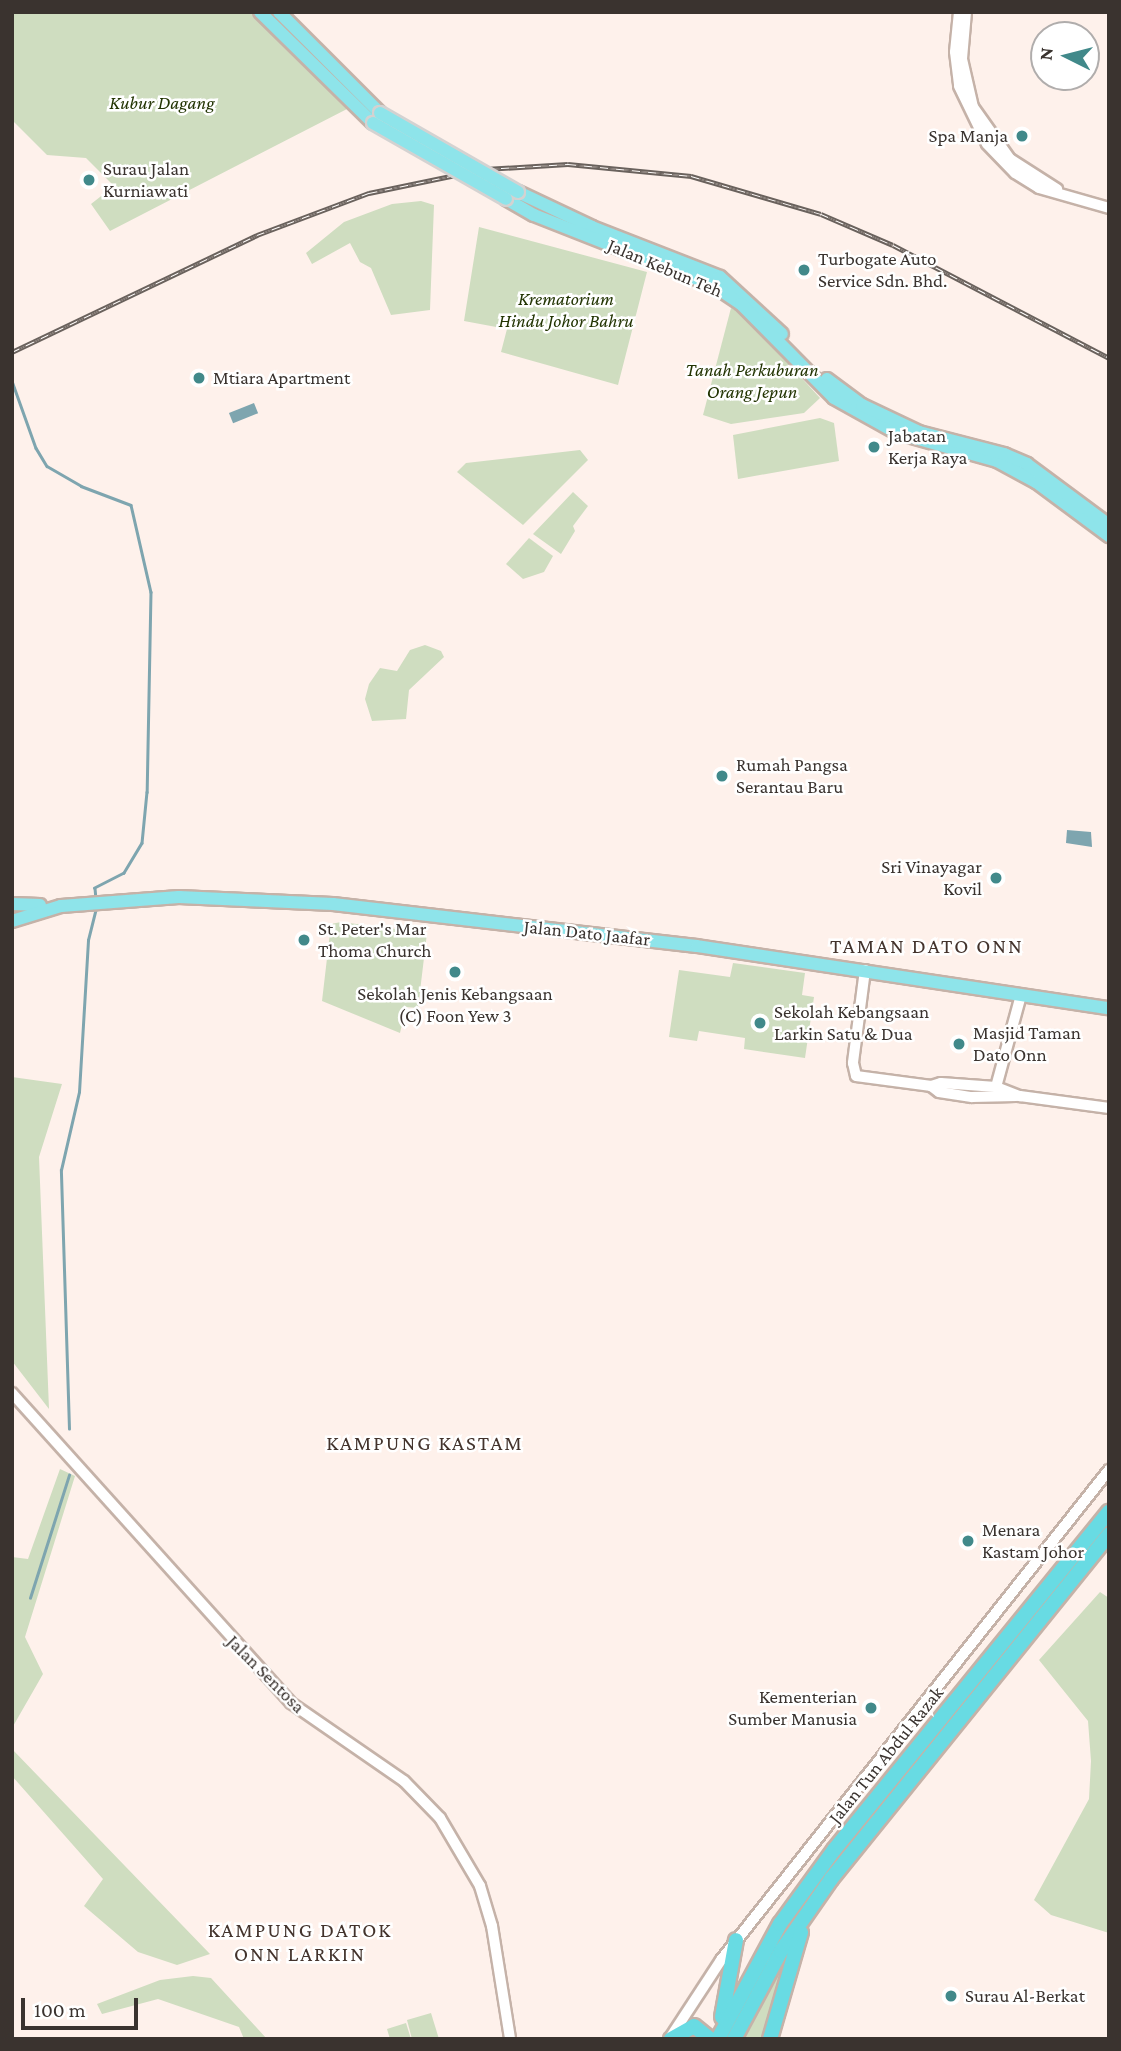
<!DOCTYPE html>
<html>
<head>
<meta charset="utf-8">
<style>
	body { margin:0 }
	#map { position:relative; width:1121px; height:2051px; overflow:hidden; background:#fef1eb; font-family:"Crimson Pro",serif }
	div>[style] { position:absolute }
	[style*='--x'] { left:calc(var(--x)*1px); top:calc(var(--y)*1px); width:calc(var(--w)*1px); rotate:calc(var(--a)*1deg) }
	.green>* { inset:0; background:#cfddc0 }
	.water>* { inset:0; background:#7ea5af; transform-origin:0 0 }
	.stream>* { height:2.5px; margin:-1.25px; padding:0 1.25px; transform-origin:1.25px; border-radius:1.25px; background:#7ea5af }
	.roads { filter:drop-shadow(2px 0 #c5b2a8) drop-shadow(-2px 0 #c5b2a8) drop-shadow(0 2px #c5b2a8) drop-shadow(0 -2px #c5b2a8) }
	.tertiary>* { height:10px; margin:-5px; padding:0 5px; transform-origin:5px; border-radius:5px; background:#fff }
	.primary>* { height:12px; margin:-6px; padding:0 6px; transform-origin:6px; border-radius:6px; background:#8ee4ea }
	.trunk>* { height:14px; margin:-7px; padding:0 7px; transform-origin:7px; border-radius:7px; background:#68dbe3 }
	.rail>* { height:5px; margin-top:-2.5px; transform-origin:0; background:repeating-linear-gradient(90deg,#fff 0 8px,#6a625d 0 16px); box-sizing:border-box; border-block:2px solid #6a625d }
	.bridges { filter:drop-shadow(2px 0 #d4d2d1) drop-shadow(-2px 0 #d4d2d1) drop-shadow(0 2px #d4d2d1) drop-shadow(0 -2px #d4d2d1) }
	.primary-bridge>* { height:12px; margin:-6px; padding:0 6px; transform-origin:6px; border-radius:6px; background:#8ee4ea }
	.dots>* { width:19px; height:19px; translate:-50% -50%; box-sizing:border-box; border:4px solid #fff; border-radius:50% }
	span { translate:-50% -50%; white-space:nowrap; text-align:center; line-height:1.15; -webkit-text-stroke:5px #fff; paint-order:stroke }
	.park-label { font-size:19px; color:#223402; font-style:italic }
	.poi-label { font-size:19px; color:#3a332f }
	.right { translate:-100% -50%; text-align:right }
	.left { translate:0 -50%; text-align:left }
	.street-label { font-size:19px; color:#3a332f }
	.neighbourhood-label { font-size:21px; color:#43332c; letter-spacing:2px }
	.frame { position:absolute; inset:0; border:14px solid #3a332f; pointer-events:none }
	.north { position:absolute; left:1030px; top:21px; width:70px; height:70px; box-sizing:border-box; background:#fff; border:2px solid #b0adac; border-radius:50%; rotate:276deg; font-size:19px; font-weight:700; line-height:28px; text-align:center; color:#3a332f }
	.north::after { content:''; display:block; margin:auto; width:24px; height:32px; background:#41898a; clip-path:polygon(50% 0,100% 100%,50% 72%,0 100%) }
	.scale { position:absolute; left:21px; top:1998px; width:117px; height:32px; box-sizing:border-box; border:4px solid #3a332f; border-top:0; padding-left:9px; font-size:21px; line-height:24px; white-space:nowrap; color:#3a332f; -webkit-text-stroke:5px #fff; paint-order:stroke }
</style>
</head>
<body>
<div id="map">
	<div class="green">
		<i style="clip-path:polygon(12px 12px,256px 12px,347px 109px,110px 231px,91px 204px,114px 186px,86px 158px,47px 155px,12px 120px)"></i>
		<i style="clip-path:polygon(421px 201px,434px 205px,430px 310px,391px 315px,371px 268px,360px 262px,350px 243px,312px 264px,306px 253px,344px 222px,392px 204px)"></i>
		<i style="clip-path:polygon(479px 227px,647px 272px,618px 385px,501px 352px,507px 329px,464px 321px)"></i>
		<i style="clip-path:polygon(731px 308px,743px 314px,820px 398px,804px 413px,731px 424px,703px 415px)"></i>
		<i style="clip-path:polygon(820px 418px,834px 423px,839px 461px,738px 479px,733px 435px)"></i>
		<i style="clip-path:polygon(580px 450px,588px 460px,523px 525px,457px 472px,466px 463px)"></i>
		<i style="clip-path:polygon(573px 492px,588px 506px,573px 526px,575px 531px,561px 554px,533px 534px)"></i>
		<i style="clip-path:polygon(529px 538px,553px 556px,544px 572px,523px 579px,506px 564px)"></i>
		<i style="clip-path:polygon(425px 645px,441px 651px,444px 657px,409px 690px,406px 719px,372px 721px,365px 699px,369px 684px,380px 668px,397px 671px,410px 650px)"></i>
		<i style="clip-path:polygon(341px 922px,427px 933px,418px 1008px,406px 1007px,400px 1033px,322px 1001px,331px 924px)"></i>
		<i style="clip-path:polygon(733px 963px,805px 973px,802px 995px,814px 997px,805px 1058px,744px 1049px,745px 1038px,699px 1031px,697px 1041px,669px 1037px,679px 970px,730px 977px)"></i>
		<i style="clip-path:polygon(12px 1077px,62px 1084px,39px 1157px,49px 1409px,12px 1361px)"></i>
		<i style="clip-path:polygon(60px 1469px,75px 1476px,25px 1637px,43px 1674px,12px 1728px,12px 1557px,28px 1559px)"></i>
		<i style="clip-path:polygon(1100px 1592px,1109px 1598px,1109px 1933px,1051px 1915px,1034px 1900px,1089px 1799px,1091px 1761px,1088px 1721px,1039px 1660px)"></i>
		<i style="clip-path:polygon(12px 1749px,210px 1954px,177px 1965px,138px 1952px,84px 1906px,103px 1879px,12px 1776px)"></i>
		<i style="clip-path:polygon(793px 1936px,770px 2039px,736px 2039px)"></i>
		<i style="clip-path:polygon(193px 1976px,211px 1978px,267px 2039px,244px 2039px,239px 2027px,158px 1999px,102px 2014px,97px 2004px,160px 1980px)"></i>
		<i style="clip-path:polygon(431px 2013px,439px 2039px,412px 2039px,407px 2020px)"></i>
		<i style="clip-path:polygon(406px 2023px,411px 2039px,390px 2039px,387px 2029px)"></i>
	</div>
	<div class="water">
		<i style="left:254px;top:403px;width:11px;height:27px;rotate:68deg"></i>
		<i style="clip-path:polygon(1067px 830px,1091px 832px,1092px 847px,1066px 843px)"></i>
	</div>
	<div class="stream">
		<i style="--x:12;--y:381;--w:71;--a:70.3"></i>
		<i style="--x:36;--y:448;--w:21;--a:59"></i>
		<i style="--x:47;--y:466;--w:39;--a:30"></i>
		<i style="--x:81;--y:486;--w:53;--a:20.8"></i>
		<i style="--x:131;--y:505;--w:89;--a:77.1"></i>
		<i style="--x:151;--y:592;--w:200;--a:91.1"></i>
		<i style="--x:147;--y:792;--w:51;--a:95.6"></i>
		<i style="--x:142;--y:843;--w:35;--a:121"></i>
		<i style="--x:124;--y:873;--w:33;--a:153"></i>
		<i style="--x:95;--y:888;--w:11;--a:85"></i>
		<i style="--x:69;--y:1429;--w:259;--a:-91.8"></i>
		<i style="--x:61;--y:1170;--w:80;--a:-77"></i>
		<i style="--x:79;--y:1092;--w:152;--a:-86.6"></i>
		<i style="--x:88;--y:940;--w:32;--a:-76"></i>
		<i style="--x:30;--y:1598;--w:129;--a:-72.4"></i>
	</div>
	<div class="roads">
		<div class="tertiary">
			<i style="--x:959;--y:12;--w:40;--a:95.7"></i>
			<i style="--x:955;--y:52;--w:34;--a:83"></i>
			<i style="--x:959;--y:86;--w:64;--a:64.2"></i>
			<i style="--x:987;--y:144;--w:40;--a:46"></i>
			<i style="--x:1015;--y:173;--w:28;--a:32"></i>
			<i style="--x:1039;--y:188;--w:73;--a:15.9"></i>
			<i style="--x:966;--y:12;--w:47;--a:94.9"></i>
			<i style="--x:962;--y:59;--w:49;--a:77.1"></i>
			<i style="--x:973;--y:107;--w:64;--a:54.6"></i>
			<i style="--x:1010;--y:159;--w:56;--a:32.6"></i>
			<i style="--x:865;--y:970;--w:94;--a:97.4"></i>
			<i style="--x:853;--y:1063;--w:13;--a:77"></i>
			<i style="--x:856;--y:1076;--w:76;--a:7.6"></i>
			<i style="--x:931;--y:1086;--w:10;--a:-17"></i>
			<i style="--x:941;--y:1083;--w:55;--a:4.2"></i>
			<i style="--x:996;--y:1087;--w:26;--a:21"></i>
			<i style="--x:1020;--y:1096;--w:90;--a:7.7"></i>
			<i style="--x:931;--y:1086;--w:10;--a:37"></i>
			<i style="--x:939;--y:1092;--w:33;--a:9"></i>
			<i style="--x:972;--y:1097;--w:44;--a:-1.3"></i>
			<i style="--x:996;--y:1087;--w:95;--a:-74.8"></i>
			<i style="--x:12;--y:1393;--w:417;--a:48"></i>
			<i style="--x:291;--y:1703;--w:137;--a:34.6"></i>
			<i style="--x:404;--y:1781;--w:52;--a:45.8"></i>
			<i style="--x:440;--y:1818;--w:79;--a:59.5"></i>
			<i style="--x:480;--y:1886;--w:42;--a:73.3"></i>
			<i style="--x:492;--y:1926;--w:114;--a:80.9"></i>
			<i style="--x:670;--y:2038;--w:93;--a:-56.8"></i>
			<i style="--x:721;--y:1960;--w:625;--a:-51.63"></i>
		</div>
		<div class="primary">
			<i style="--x:260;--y:12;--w:158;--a:44.5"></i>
			<i style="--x:279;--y:12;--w:143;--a:45"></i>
			<i style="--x:518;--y:192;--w:82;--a:25.3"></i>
			<i style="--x:592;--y:227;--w:137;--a:21.3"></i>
			<i style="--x:720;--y:277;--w:84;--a:42.6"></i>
			<i style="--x:506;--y:199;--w:32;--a:30"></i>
			<i style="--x:534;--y:215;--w:193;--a:21.5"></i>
			<i style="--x:714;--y:286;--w:32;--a:34"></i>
			<i style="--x:741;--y:304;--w:132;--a:45.3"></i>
			<i style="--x:834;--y:398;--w:72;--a:29.1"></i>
			<i style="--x:897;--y:433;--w:104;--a:15.6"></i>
			<i style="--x:997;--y:461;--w:44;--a:28.3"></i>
			<i style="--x:1036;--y:482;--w:91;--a:36.5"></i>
			<i style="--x:827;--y:379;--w:44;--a:36.6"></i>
			<i style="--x:862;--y:405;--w:63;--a:25.3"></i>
			<i style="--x:919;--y:432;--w:88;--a:14.5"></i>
			<i style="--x:1004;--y:454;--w:25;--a:23"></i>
			<i style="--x:1027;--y:464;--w:102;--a:36.6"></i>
			<i style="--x:12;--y:904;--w:28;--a:2"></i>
			<i style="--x:12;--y:921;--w:51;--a:-17"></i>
			<i style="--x:61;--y:906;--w:118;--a:-4.4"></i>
			<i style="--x:179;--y:897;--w:154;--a:2.6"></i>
			<i style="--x:333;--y:904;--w:366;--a:6.6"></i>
			<i style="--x:697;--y:946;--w:417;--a:8.6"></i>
		</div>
		<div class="trunk">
			<i style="--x:722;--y:2017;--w:78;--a:-79.7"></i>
			<i style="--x:671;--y:2039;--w:26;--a:-29"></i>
			<i style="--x:694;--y:2026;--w:21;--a:39"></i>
			<i style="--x:718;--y:2039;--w:131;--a:-61.7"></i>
			<i style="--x:780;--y:1924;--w:92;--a:-53.9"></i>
			<i style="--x:834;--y:1850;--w:436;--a:-50.9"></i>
			<i style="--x:734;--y:2039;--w:100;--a:-61.9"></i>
			<i style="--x:781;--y:1951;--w:88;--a:-55.2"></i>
			<i style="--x:831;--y:1879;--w:443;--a:-51.1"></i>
			<i style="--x:770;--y:2039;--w:111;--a:-73.8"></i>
		</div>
	</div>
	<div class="rail">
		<i style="--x:12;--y:352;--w:272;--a:-25.5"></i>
		<i style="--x:257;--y:235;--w:120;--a:-20.6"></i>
		<i style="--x:369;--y:193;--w:118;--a:-11.7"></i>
		<i style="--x:485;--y:169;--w:83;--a:-3.4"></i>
		<i style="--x:568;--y:164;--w:124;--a:5.6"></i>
		<i style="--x:691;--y:176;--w:135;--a:16.3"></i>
		<i style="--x:821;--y:214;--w:78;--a:23.3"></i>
		<i style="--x:893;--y:245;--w:244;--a:27.6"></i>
	</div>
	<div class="bridges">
		<div class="primary-bridge">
			<i style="--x:380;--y:113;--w:159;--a:29.8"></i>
			<i style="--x:373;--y:123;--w:153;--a:29.7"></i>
		</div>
	</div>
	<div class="dots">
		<i style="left:1022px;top:136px;background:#41898a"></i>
		<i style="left:89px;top:180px;background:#41898a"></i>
		<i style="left:804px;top:270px;background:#41898a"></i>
		<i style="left:199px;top:378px;background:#41898a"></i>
		<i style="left:874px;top:447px;background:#41898a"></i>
		<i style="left:722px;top:776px;background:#41898a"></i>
		<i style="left:996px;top:878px;background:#41898a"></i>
		<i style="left:304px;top:940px;background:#41898a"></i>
		<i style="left:455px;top:972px;background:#41898a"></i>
		<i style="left:760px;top:1023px;background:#41898a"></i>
		<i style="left:959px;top:1044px;background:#41898a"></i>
		<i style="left:968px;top:1541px;background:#41898a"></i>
		<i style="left:871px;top:1708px;background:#41898a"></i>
		<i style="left:951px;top:1996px;background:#41898a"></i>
	</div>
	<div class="park-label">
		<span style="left:162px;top:103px">Kubur Dagang</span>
		<span style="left:566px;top:310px">Krematorium<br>Hindu Johor Bahru</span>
		<span style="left:752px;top:381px">Tanah Perkuburan<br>Orang Jepun</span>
	</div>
	<div class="poi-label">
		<span class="right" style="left:1008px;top:136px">Spa Manja</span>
		<span class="left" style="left:103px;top:180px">Surau Jalan<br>Kurniawati</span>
		<span class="left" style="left:818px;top:270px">Turbogate Auto<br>Service Sdn. Bhd.</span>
		<span class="left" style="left:213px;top:378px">Mtiara Apartment</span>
		<span class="left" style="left:888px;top:447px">Jabatan<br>Kerja Raya</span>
		<span class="left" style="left:736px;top:776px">Rumah Pangsa<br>Serantau Baru</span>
		<span class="right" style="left:982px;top:878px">Sri Vinayagar<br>Kovil</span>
		<span class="left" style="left:318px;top:940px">St. Peter's Mar<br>Thoma Church</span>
		<span style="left:455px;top:1005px">Sekolah Jenis Kebangsaan<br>(C) Foon Yew 3</span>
		<span class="left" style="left:774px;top:1023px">Sekolah Kebangsaan<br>Larkin Satu &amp; Dua</span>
		<span class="left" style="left:973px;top:1044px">Masjid Taman<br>Dato Onn</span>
		<span class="left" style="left:982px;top:1541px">Menara<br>Kastam Johor</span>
		<span class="right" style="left:857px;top:1708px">Kementerian<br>Sumber Manusia</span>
		<span class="left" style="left:965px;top:1996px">Surau Al-Berkat</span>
	</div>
	<div class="street-label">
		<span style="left:665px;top:268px;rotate:23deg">Jalan Kebun Teh</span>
		<span style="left:587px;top:933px;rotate:6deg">Jalan Dato Jaafar</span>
		<span style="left:266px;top:1674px;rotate:45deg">Jalan Sentosa</span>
		<span style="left:886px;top:1755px;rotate:-51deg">Jalan Tun Abdul Razak</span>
	</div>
	<div class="neighbourhood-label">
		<span style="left:927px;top:946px">TAMAN DATO ONN</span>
		<span style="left:425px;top:1443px">KAMPUNG KASTAM</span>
		<span style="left:300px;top:1942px">KAMPUNG DATOK<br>ONN LARKIN</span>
	</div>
	<div class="frame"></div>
	<div class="north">N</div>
	<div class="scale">100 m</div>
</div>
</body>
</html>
